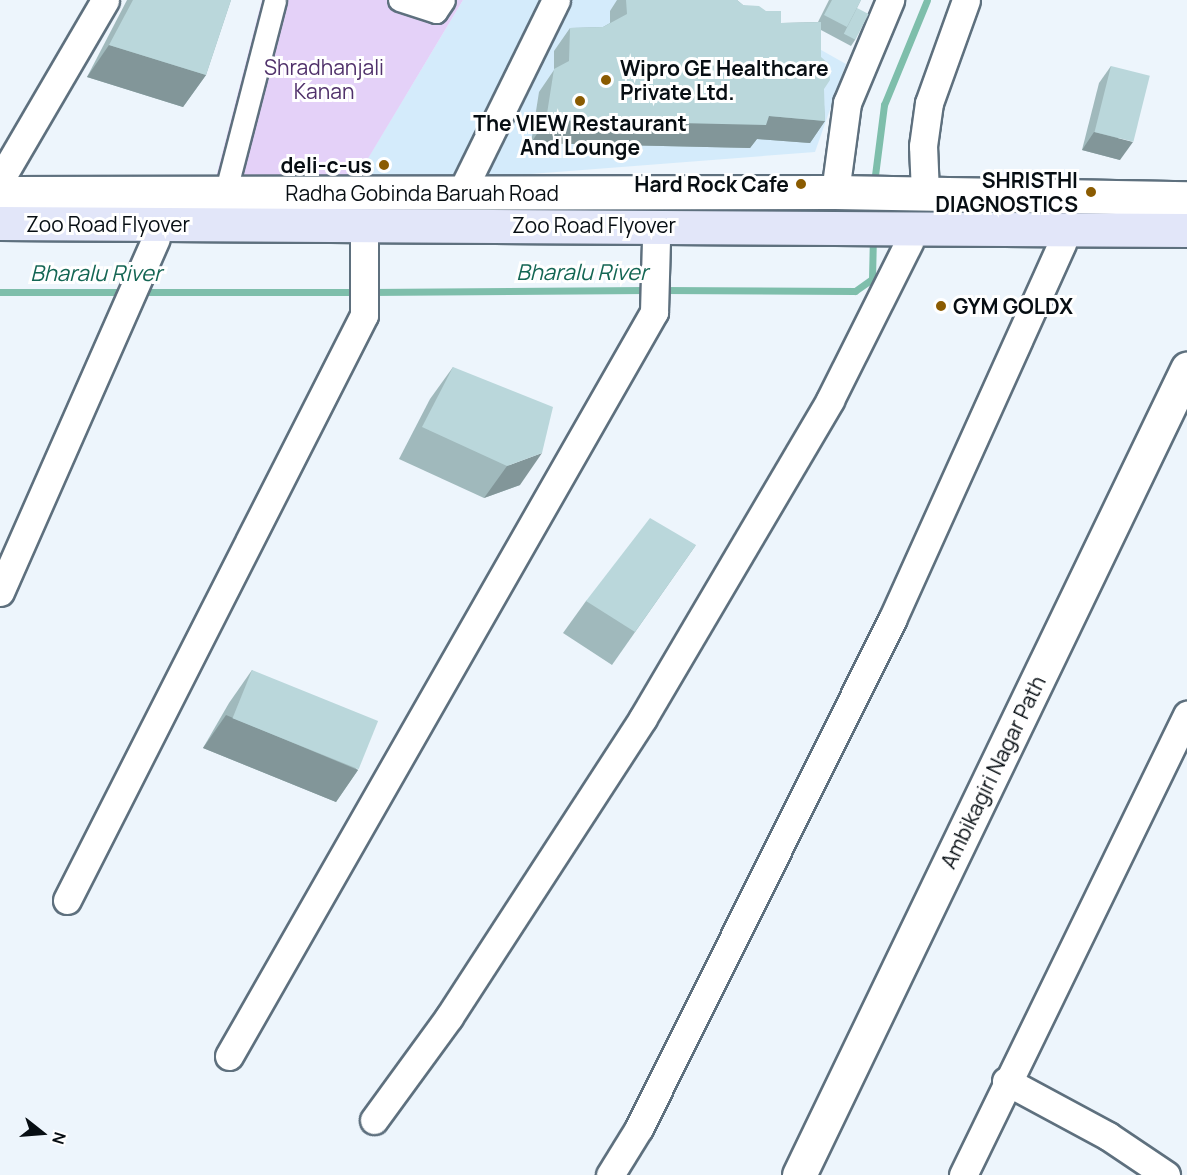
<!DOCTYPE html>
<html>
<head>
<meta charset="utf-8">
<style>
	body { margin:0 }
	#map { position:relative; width:1187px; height:1175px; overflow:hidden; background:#edf5fc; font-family:Manrope,sans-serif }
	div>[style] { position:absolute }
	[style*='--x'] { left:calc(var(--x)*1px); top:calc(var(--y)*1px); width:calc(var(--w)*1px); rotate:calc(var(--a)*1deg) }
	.built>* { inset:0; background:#d4ebfb }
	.green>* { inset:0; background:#e4d1f8 }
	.stream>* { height:7px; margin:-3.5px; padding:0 3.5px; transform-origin:3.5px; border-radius:3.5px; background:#7ebeab }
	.roads { filter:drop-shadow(2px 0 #5e707e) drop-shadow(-2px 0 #5e707e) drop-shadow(0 2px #5e707e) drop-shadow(0 -2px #5e707e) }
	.pedestrian>* { height:21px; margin:-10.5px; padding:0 10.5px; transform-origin:10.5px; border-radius:10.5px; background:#fff }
	.minor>* { height:27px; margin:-13.5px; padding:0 13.5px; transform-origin:13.5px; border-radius:13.5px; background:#fff }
	.tertiary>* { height:33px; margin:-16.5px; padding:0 16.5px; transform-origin:16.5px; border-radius:16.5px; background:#fff }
	.secondary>* { height:33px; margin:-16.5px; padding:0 16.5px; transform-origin:16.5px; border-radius:16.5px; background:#e2e6f9 }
	.wall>* { inset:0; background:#a0b9bc }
	.shaded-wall>* { inset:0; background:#829699 }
	.building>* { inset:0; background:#bad7db; transform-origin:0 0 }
	.dots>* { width:16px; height:16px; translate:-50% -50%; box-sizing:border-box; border:3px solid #fff; border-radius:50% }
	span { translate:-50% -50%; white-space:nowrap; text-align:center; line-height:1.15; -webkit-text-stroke:6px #fff; paint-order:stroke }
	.park-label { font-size:21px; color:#50316b }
	.poi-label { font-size:21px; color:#070e13; font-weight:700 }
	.left { translate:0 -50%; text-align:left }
	.right { translate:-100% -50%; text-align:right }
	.street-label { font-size:21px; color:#070e13 }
	.water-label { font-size:22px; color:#146654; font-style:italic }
	.north { position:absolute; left:12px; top:1103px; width:60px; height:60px; -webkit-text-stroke:4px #fff; paint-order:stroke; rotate:107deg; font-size:16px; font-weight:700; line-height:24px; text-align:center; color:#070e13 }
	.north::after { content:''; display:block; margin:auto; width:21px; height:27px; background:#070e13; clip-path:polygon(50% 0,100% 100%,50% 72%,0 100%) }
</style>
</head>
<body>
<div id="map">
	<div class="built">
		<i style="clip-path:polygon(463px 0,732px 0,846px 64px,815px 152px,480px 178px,353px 183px)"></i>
	</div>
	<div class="green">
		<i style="clip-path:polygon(262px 0,463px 0,336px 212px,207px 212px)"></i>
	</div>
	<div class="stream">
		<i style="--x:874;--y:183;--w:79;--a:-82.7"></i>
		<i style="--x:884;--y:105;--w:113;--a:-67.7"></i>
		<i style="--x:660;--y:290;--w:195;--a:0.3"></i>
		<i style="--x:855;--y:291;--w:21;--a:-35"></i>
		<i style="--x:872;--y:279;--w:43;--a:-88.7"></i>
		<i style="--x:0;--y:292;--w:126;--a:0"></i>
		<i style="--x:141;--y:292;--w:216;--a:0"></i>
		<i style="--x:369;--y:292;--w:279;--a:-0.4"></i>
	</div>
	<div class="roads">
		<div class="pedestrian">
			<i style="--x:399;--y:0;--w:39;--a:18"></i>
			<i style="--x:436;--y:12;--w:14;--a:-56"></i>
			<i style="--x:225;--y:194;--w:200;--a:-75.5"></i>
		</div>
		<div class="minor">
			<i style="--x:0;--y:180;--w:208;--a:-59.7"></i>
			<i style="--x:835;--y:192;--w:90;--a:-82.3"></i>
			<i style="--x:847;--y:103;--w:112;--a:-67.3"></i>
			<i style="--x:461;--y:193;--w:215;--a:-63.8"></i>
			<i style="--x:925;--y:193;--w:47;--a:-92.4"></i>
			<i style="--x:923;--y:146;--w:43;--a:-82.1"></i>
			<i style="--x:929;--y:103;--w:109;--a:-70.2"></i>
			<i style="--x:0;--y:592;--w:386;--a:-66.2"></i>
			<i style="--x:67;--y:900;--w:656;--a:-63.08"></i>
			<i style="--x:364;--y:315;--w:77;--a:-90"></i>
			<i style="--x:229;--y:1056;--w:857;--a:-60.26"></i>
			<i style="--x:654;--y:312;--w:73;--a:-88.4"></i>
			<i style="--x:1006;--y:1081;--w:116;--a:28.3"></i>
			<i style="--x:1108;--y:1136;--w:70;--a:33.9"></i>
			<i style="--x:374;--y:1120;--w:127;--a:-53.9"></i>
			<i style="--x:449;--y:1017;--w:356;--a:-57"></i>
			<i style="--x:643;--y:718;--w:369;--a:-59.5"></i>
			<i style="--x:830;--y:400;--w:177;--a:-63.4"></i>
			<i style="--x:610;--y:1175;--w:55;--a:-58.3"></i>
			<i style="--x:639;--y:1128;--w:568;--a:-63.53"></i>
			<i style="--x:892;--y:620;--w:414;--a:-65.7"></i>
			<i style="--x:963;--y:1175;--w:512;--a:-64.04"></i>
		</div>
		<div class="tertiary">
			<i style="--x:0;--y:193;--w:835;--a:-0.07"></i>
			<i style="--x:835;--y:192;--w:352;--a:1"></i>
			<i style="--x:799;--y:1175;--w:895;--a:-64.29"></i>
		</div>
		<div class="secondary">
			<i style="--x:0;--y:223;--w:1187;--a:0.34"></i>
		</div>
	</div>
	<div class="wall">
		<i style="clip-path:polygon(127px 0,231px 0,206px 75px,183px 107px,87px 77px)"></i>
		<i style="clip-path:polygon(617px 0,737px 0,743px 5px,781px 23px,818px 22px,829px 0,861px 0,857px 8px,855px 40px,851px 46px,821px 30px,821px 57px,825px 121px,810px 143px,757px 139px,750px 148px,531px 143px,539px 92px,554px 70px,554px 51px,570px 28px,603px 27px,610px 23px,610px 11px)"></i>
		<i style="clip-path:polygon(1111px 66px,1120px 160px,1082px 150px,1099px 83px)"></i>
		<i style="clip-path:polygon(453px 367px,520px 485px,484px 498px,399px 459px,430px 399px)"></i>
		<i style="clip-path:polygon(696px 545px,612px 665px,563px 633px,586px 601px)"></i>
		<i style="clip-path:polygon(252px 670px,358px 770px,336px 802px,203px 748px,229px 703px)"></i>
	</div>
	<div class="shaded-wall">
		<i style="clip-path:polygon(109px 45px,206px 75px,183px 107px,87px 77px)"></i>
		<i style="clip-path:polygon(769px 116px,825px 121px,810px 143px,757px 139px,750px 148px,531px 143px,546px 120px)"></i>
		<i style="clip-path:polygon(1094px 132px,1133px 142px,1120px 160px,1082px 150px)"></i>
		<i style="clip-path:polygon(542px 453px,520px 485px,484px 498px,507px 466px)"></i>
		<i style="clip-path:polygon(226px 715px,358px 770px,336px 802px,203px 748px)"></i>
	</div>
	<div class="building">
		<i style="clip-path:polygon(133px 0,231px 0,206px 75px,109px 45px)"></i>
		<i style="clip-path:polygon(626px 0,737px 0,743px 5px,759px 6px,766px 11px,781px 11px,781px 23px,821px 22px,821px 57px,829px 64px,830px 80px,824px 89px,825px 121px,769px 116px,766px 125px,546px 120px,554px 69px,569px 61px,570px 28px,603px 27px,627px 14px)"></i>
		<i style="clip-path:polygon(832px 0,861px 0,847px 27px,824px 15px)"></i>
		<i style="left:857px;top:8px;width:13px;height:29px;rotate:27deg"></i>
		<i style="left:1111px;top:66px;width:40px;height:68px;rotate:14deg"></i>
		<i style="clip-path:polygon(453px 367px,553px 407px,542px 453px,507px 466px,422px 427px)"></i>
		<i style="clip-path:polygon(650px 518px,696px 545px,635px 632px,586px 601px)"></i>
		<i style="left:252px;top:670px;width:136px;height:52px;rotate:22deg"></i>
	</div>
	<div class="dots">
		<i style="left:606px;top:80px;background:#8a5b01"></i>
		<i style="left:580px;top:101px;background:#8a5b01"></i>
		<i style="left:384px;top:165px;background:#8a5b01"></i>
		<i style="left:801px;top:184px;background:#8a5b01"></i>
		<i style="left:1091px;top:192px;background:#8a5b01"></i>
		<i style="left:941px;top:306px;background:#8a5b01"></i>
	</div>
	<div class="park-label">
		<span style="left:324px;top:79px">Shradhanjali<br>Kanan</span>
	</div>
	<div class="poi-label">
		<span class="left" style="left:620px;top:80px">Wipro GE Healthcare<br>Private Ltd.</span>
		<span style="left:580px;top:135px">The VIEW Restaurant<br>And Lounge</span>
		<span class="right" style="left:372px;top:165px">deli-c-us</span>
		<span class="right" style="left:1078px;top:192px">SHRISTHI<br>DIAGNOSTICS</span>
		<span class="right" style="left:789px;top:184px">Hard Rock Cafe</span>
		<span class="left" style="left:953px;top:306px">GYM GOLDX</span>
	</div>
	<div class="street-label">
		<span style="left:422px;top:193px">Radha Gobinda Baruah Road</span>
		<span style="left:108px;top:224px">Zoo Road Flyover</span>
		<span style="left:594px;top:225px">Zoo Road Flyover</span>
		<span style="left:993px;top:772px;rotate:-64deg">Ambikagiri Nagar Path</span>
	</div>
	<div class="water-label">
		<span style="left:582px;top:273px">Bharalu River</span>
		<span style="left:96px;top:274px">Bharalu River</span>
	</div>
	<div class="north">N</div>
</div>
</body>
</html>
